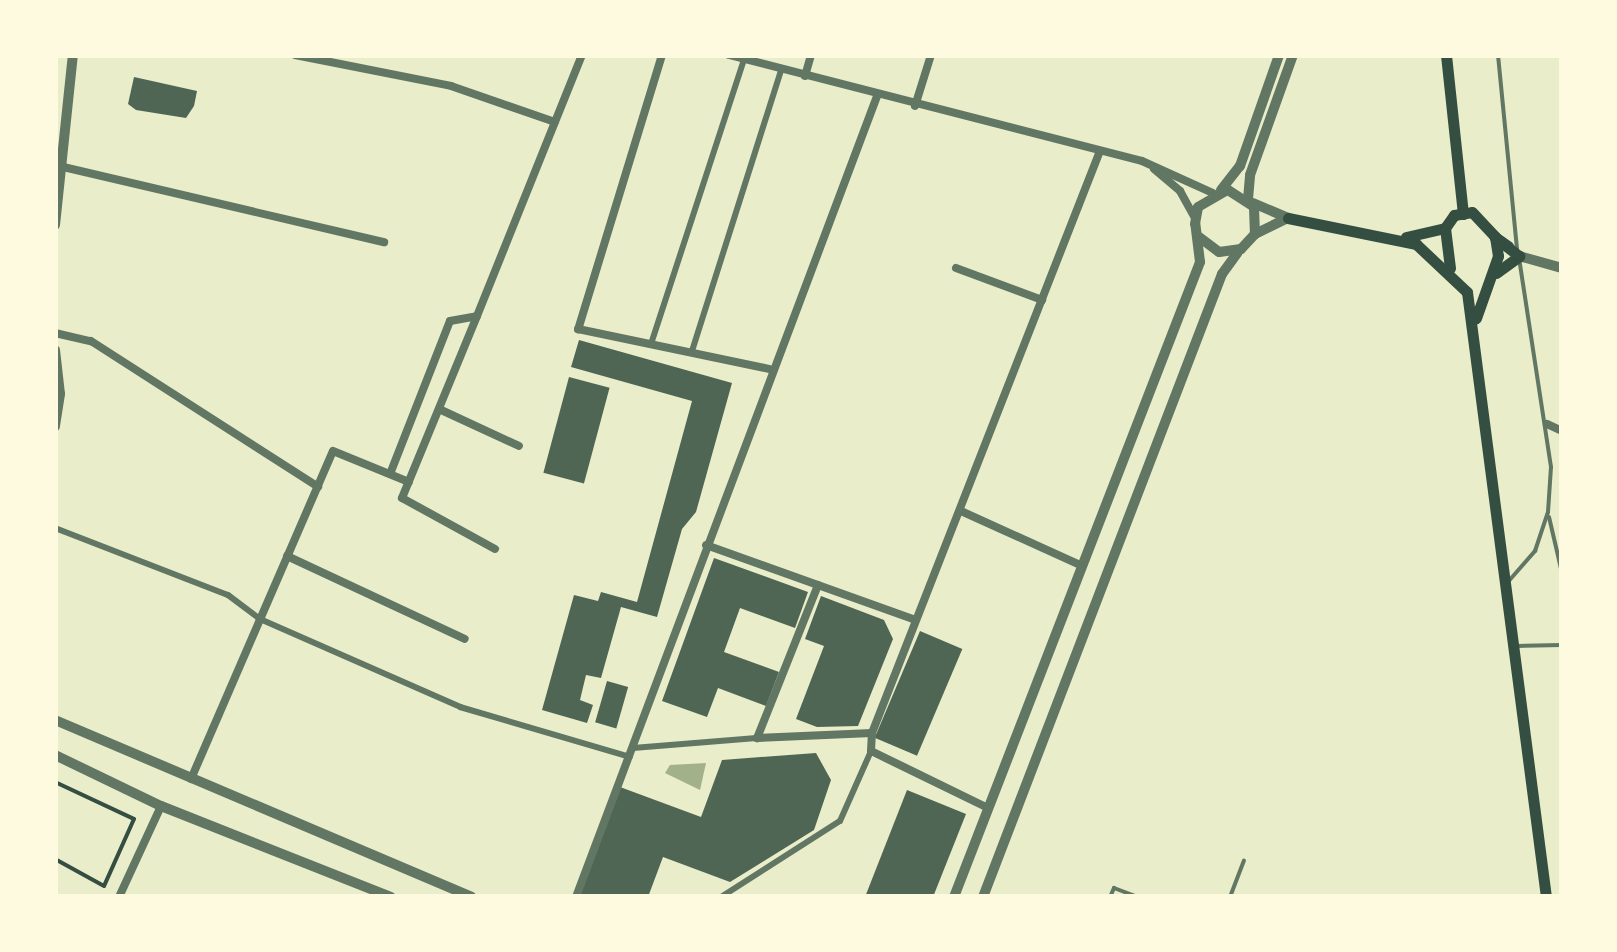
<!DOCTYPE html>
<html>
<head>
<meta charset="utf-8">
<style>
	body { margin:0 }
	#map { position:relative; width:1617px; height:952px; overflow:hidden; background:#e9edc9; font-family:"Playfair Display",serif }
	div>[style] { position:absolute }
	[style*='--x'] { left:calc(var(--x)*1px); top:calc(var(--y)*1px); width:calc(var(--w)*1px); rotate:calc(var(--a)*1deg) }
	.water>* { inset:0; background:#a3b18a }
	.building>* { inset:0; background:#4f6655; transform-origin:0 0 }
	.path>* { height:4px; margin:-2px; padding:0 2px; transform-origin:2px; border-radius:2px; background:#344e41 }
	.service>* { height:4px; margin:-2px; padding:0 2px; transform-origin:2px; border-radius:2px; background:#617663 }
	.pedestrian>* { height:6px; margin:-3px; padding:0 3px; transform-origin:3px; border-radius:3px; background:#617663 }
	.minor>* { height:8px; margin:-4px; padding:0 4px; transform-origin:4px; border-radius:4px; background:#617663 }
	.tertiary>* { height:10px; margin:-5px; padding:0 5px; transform-origin:5px; border-radius:5px; background:#617663 }
	.secondary>* { height:11px; margin:-5.5px; padding:0 5.5px; transform-origin:5.5px; border-radius:5.5px; background:#344e41 }
	span { translate:-50% -50%; white-space:nowrap; text-align:center; line-height:1.15; -webkit-text-stroke:9px #fefae0; paint-order:stroke }
	.frame { position:absolute; inset:0; border:58px solid #fefae0; pointer-events:none }
</style>
</head>
<body>
<div id="map">
	<div class="water">
		<i style="clip-path:polygon(706px 763px,700px 790px,665px 773px,670px 765px)"></i>
	</div>
	<div class="building">
		<i style="clip-path:polygon(134px 77px,197px 91px,194px 106px,186px 118px,136px 110px,128px 104px)"></i>
		<i style="clip-path:polygon(579px 340px,732px 383px,696px 512px,682px 529px,657px 617px,621px 607px,601px 678px,586px 675px,580px 700px,593px 705px,587px 723px,542px 710px,574px 595px,598px 601px,601px 592px,637px 602px,692px 401px,571px 367px)"></i>
		<i style="left:569px;top:377px;width:42px;height:99px;rotate:15deg"></i>
		<i style="clip-path:polygon(714px 558px,808px 592px,795px 628px,740px 608px,724px 652px,779px 672px,766px 706px,718px 688px,707px 717px,662px 701px)"></i>
		<i style="clip-path:polygon(821px 596px,884px 620px,893px 639px,858px 726px,817px 727px,796px 719px,824px 646px,805px 639px)"></i>
		<i style="left:920px;top:631px;width:46px;height:116px;rotate:23deg"></i>
		<i style="left:607px;top:681px;width:22px;height:43px;rotate:16deg"></i>
		<i style="clip-path:polygon(816px 753px,831px 780px,814px 830px,730px 882px,663px 857px,648px 897px,579px 897px,620px 787px,701px 817px,722px 760px)"></i>
		<i style="clip-path:polygon(907px 790px,966px 814px,933px 897px,865px 897px)"></i>
	</div>
	<div class="path">
		<i style="--x:55;--y:70;--w:15;--a:-86"></i>
		<i style="--x:55;--y:782;--w:87;--a:25.1"></i>
		<i style="--x:134;--y:819;--w:73;--a:114.1"></i>
		<i style="--x:104;--y:886;--w:56;--a:-151.1"></i>
	</div>
	<div class="service">
		<i style="--x:1498;--y:55;--w:195;--a:84.4"></i>
		<i style="--x:1549;--y:517;--w:57;--a:76.9"></i>
		<i style="--x:1507;--y:583;--w:43;--a:-48.8"></i>
		<i style="--x:1535;--y:551;--w:41;--a:-71.6"></i>
		<i style="--x:1548;--y:512;--w:45;--a:-86.2"></i>
		<i style="--x:1551;--y:467;--w:210;--a:-98.7"></i>
		<i style="--x:1517;--y:646;--w:45;--a:-1.3"></i>
		<i style="--x:1110;--y:897;--w:10;--a:-66"></i>
		<i style="--x:1114;--y:888;--w:25;--a:21"></i>
		<i style="--x:1230;--y:897;--w:39;--a:-69"></i>
	</div>
	<div class="pedestrian">
		<i style="--x:651;--y:344;--w:300;--a:-71.9"></i>
		<i style="--x:692;--y:351;--w:295;--a:-72.4"></i>
		<i style="--x:55;--y:528;--w:186;--a:21.2"></i>
		<i style="--x:228;--y:595;--w:40;--a:37"></i>
		<i style="--x:260;--y:619;--w:219;--a:23.7"></i>
		<i style="--x:460;--y:707;--w:177;--a:16.4"></i>
		<i style="--x:633;--y:748;--w:124;--a:-4.6"></i>
		<i style="--x:721;--y:897;--w:141;--a:-32.6"></i>
		<i style="--x:840;--y:821;--w:77;--a:-66.1"></i>
	</div>
	<div class="minor">
		<i style="--x:295;--y:55;--w:159;--a:11.2"></i>
		<i style="--x:451;--y:86;--w:110;--a:19.1"></i>
		<i style="--x:662;--y:55;--w:287;--a:107"></i>
		<i style="--x:578;--y:329;--w:196;--a:11.8"></i>
		<i style="--x:729;--y:55;--w:426;--a:14.4"></i>
		<i style="--x:1142;--y:161;--w:78;--a:24.3"></i>
		<i style="--x:805;--y:76;--w:22;--a:-74"></i>
		<i style="--x:915;--y:106;--w:53;--a:-72.6"></i>
		<i style="--x:59;--y:166;--w:334;--a:13.2"></i>
		<i style="--x:1154;--y:169;--w:34;--a:40"></i>
		<i style="--x:1180;--y:191;--w:31;--a:61"></i>
		<i style="--x:956;--y:268;--w:92;--a:20.4"></i>
		<i style="--x:477;--y:316;--w:281;--a:-68.1"></i>
		<i style="--x:55;--y:333;--w:37;--a:13"></i>
		<i style="--x:91;--y:341;--w:270;--a:32.7"></i>
		<i style="--x:439;--y:409;--w:88;--a:24.8"></i>
		<i style="--x:1547;--y:424;--w:17;--a:25"></i>
		<i style="--x:390;--y:474;--w:164;--a:-68.6"></i>
		<i style="--x:450;--y:321;--w:27;--a:-10"></i>
		<i style="--x:477;--y:316;--w:197;--a:112.4"></i>
		<i style="--x:402;--y:498;--w:106;--a:28.7"></i>
		<i style="--x:961;--y:511;--w:133;--a:24.4"></i>
		<i style="--x:706;--y:545;--w:222;--a:19.7"></i>
		<i style="--x:287;--y:556;--w:196;--a:25"></i>
		<i style="--x:818;--y:585;--w:165;--a:111.7"></i>
		<i style="--x:757;--y:738;--w:115;--a:-2.5"></i>
		<i style="--x:191;--y:779;--w:357;--a:-66.6"></i>
		<i style="--x:333;--y:451;--w:82;--a:22.2"></i>
		<i style="--x:988;--y:808;--w:130;--a:-154"></i>
		<i style="--x:871;--y:751;--w:18;--a:-87"></i>
		<i style="--x:872;--y:733;--w:625;--a:-68.61"></i>
		<i style="--x:119;--y:897;--w:100;--a:-65.2"></i>
		<i style="--x:576;--y:897;--w:856;--a:-69.4"></i>
	</div>
	<div class="tertiary">
		<i style="--x:1221;--y:190;--w:31;--a:-52"></i>
		<i style="--x:1240;--y:166;--w:118;--a:-70.6"></i>
		<i style="--x:1248;--y:199;--w:24;--a:-85"></i>
		<i style="--x:1250;--y:175;--w:127;--a:-70.3"></i>
		<i style="--x:1253;--y:203;--w:38;--a:23"></i>
		<i style="--x:55;--y:225;--w:171;--a:-84"></i>
		<i style="--x:1255;--y:234;--w:37;--a:-26"></i>
		<i style="--x:1519;--y:256;--w:45;--a:15.6"></i>
		<i style="--x:55;--y:350;--w:44;--a:83.5"></i>
		<i style="--x:60;--y:394;--w:33;--a:99"></i>
		<i style="--x:55;--y:720;--w:452;--a:23"></i>
		<i style="--x:55;--y:755;--w:118;--a:25.7"></i>
		<i style="--x:161;--y:806;--w:247;--a:21.6"></i>
		<i style="--x:954;--y:897;--w:681;--a:-68.82"></i>
		<i style="--x:1200;--y:262;--w:38;--a:-97"></i>
		<i style="--x:1195;--y:224;--w:17;--a:-80"></i>
		<i style="--x:1198;--y:207;--w:34;--a:-30"></i>
		<i style="--x:1228;--y:190;--w:31;--a:33"></i>
		<i style="--x:1254;--y:207;--w:27;--a:88"></i>
		<i style="--x:1255;--y:234;--w:21;--a:133"></i>
		<i style="--x:1241;--y:249;--w:22;--a:172"></i>
		<i style="--x:1219;--y:252;--w:25;--a:-143"></i>
		<i style="--x:983;--y:897;--w:667;--a:-69.01"></i>
		<i style="--x:1222;--y:274;--w:26;--a:-54"></i>
	</div>
	<div class="secondary">
		<i style="--x:1446;--y:55;--w:160;--a:83.9"></i>
		<i style="--x:1288;--y:218;--w:131;--a:11.5"></i>
		<i style="--x:1416;--y:244;--w:70;--a:43.3"></i>
		<i style="--x:1467;--y:292;--w:610;--a:82.56"></i>
		<i style="--x:1406;--y:237;--w:40;--a:-13"></i>
		<i style="--x:1450;--y:268;--w:40;--a:-97.1"></i>
		<i style="--x:1445;--y:228;--w:16;--a:-55"></i>
		<i style="--x:1454;--y:215;--w:18;--a:-9"></i>
		<i style="--x:1472;--y:212;--w:34;--a:47"></i>
		<i style="--x:1495;--y:237;--w:19;--a:81"></i>
		<i style="--x:1498;--y:256;--w:66;--a:109.5"></i>
		<i style="--x:1496;--y:273;--w:29;--a:-36"></i>
		<i style="--x:1519;--y:256;--w:31;--a:-142"></i>
		<i style="--x:1495;--y:237;--w:16;--a:35"></i>
	</div>
	<div class="frame"></div>
</div>
</body>
</html>
